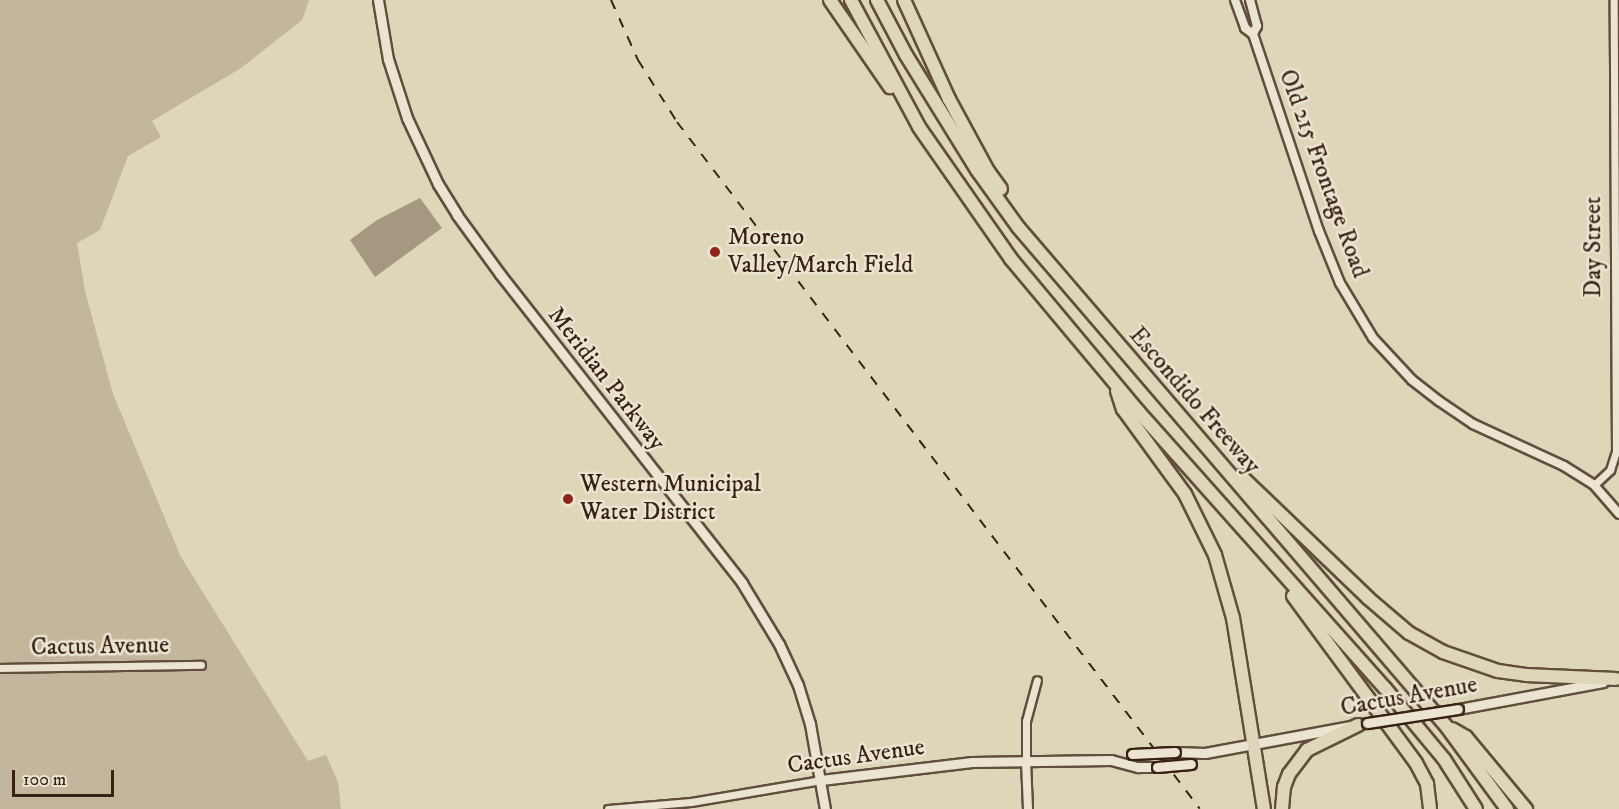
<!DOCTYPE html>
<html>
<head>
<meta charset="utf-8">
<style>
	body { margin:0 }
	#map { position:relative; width:1619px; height:809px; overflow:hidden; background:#ded6b8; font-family:"IM FELL DW Pica",serif }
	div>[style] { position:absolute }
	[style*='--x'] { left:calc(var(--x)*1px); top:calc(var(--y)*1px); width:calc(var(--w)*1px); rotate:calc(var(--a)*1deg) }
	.green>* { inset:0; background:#c2b79c }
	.water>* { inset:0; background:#a59880 }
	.roads { filter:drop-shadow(2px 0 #614e3c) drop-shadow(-2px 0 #614e3c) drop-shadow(0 2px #614e3c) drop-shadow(0 -2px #614e3c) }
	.minor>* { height:7px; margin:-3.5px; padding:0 3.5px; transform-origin:3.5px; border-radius:3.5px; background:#eae4d1 }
	.tertiary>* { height:8px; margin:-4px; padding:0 4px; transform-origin:4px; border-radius:4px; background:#eae4d1 }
	.secondary>* { height:9px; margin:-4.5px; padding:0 4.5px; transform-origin:4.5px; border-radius:4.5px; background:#eae4d1 }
	.motorway>* { height:12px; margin:-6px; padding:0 6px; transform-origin:6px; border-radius:6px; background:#ded6b8 }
	.rail>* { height:2px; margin-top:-1px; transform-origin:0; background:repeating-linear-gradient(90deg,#372112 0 10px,transparent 0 20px) }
	.bridges { filter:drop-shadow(2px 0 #372112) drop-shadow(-2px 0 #372112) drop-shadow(0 2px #372112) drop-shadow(0 -2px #372112) }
	.secondary-bridge>* { height:9px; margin:-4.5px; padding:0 4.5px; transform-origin:4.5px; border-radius:4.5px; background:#eae4d1 }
	.dots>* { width:16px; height:16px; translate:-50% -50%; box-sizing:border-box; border:3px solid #eae4d1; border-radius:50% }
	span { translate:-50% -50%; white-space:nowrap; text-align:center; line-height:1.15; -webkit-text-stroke:5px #eae4d1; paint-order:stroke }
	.street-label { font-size:24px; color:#372112 }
	.poi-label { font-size:24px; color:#372112 }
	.left { translate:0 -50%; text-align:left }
	.scale { position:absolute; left:12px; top:770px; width:102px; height:27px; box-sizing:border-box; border:3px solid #372112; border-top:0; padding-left:8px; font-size:18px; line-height:21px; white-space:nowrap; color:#372112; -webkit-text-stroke:4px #eae4d1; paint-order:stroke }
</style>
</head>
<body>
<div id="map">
	<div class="green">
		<i style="clip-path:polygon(0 0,309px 0,302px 20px,241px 68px,152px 121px,161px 137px,128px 156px,100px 230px,77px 243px,85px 291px,113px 394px,181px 557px,308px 761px,326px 755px,338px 782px,341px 809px,0 809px)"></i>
	</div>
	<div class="water">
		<i style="clip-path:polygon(420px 198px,442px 228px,375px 277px,350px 240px,377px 220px)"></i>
	</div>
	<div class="roads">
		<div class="minor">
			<i style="--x:1594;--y:485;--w:22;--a:-43"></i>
			<i style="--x:1610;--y:470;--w:19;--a:-72"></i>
			<i style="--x:1616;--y:452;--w:452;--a:-90.3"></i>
			<i style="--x:0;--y:668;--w:201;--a:-0.9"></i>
			<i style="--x:1026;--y:761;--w:40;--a:-90"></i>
			<i style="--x:1026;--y:721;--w:42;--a:-75"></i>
			<i style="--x:608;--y:809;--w:83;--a:-4.8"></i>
			<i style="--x:691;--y:802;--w:132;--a:-9.6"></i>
		</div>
		<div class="tertiary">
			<i style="--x:1235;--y:0;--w:30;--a:70"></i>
			<i style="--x:1245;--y:28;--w:10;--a:37"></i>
			<i style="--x:1253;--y:34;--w:208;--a:71.5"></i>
			<i style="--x:1319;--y:231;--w:56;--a:68"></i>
			<i style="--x:1340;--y:283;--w:64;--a:59"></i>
			<i style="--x:1373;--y:338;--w:57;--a:47.1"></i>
			<i style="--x:1412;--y:380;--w:34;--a:38"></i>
			<i style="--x:1439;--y:401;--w:41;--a:34.1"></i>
			<i style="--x:1473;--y:424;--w:100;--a:24.8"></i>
			<i style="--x:1564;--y:466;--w:36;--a:32"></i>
			<i style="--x:1594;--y:485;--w:38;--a:49"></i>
			<i style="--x:1250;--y:0;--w:27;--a:75"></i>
			<i style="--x:1257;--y:26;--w:9;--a:117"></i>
			<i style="--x:1026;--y:761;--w:48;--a:87.6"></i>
		</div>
		<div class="secondary">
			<i style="--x:378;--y:0;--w:60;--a:80.4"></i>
			<i style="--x:388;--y:59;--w:62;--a:72.1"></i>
			<i style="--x:407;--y:118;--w:73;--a:64.8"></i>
			<i style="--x:438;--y:184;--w:36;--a:58"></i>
			<i style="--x:457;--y:215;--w:73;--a:53.9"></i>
			<i style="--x:500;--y:274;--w:392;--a:51.9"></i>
			<i style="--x:742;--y:583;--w:71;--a:58.8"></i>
			<i style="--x:779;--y:644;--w:45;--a:65.1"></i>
			<i style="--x:798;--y:685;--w:41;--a:72.9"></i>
			<i style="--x:810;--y:724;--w:86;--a:80"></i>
			<i style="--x:1458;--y:709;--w:147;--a:-10.5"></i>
			<i style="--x:1175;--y:752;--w:30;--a:2"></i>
			<i style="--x:1205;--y:753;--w:147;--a:-10.5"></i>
			<i style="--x:821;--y:780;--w:152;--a:-6.8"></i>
			<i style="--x:972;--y:762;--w:139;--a:-0.8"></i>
			<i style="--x:1111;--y:760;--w:28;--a:15"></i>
			<i style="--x:1138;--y:767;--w:19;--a:0"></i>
		</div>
		<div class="motorway">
			<i style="--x:830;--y:0;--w:106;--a:55.4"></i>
			<i style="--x:851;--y:0;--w:144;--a:61.8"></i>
			<i style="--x:919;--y:127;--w:161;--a:55.1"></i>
			<i style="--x:1011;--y:259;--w:198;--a:50.1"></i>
			<i style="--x:1138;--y:411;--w:371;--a:48.3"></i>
			<i style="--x:1385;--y:688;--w:92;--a:50.3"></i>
			<i style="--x:1444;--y:759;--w:59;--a:57.4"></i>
			<i style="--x:877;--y:0;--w:62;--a:62.2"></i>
			<i style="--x:906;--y:55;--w:135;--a:58.3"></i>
			<i style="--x:977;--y:170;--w:70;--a:54.3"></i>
			<i style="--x:1018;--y:227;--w:657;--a:49.38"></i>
			<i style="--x:1446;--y:726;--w:103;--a:53.7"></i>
			<i style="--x:904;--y:0;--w:109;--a:65.6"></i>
			<i style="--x:949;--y:99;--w:82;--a:61.6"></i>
			<i style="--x:988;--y:171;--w:22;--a:54"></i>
			<i style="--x:1117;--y:391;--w:19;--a:72"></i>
			<i style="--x:1123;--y:409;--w:105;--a:53.9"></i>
			<i style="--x:1185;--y:494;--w:68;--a:63.8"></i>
			<i style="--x:1215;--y:555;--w:66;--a:74.1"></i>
			<i style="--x:1233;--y:618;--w:193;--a:80.8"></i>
			<i style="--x:1241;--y:476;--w:176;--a:43.8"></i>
			<i style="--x:1368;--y:598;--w:54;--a:40.5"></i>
			<i style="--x:1409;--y:633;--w:39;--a:29"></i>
			<i style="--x:1443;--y:652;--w:58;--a:19.1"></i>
			<i style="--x:1498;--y:671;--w:28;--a:8"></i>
			<i style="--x:1526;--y:675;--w:90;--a:2.5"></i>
			<i style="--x:1293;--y:596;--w:207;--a:53.6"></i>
			<i style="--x:1416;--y:763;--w:24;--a:62"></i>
			<i style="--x:1427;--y:784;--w:25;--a:83"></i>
			<i style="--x:1452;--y:729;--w:16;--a:30"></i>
			<i style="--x:1466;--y:737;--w:94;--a:50.2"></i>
			<i style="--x:1282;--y:809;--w:22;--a:-85"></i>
			<i style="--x:1284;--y:787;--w:14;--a:-69"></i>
			<i style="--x:1289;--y:774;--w:30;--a:-53"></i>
			<i style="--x:1307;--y:750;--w:57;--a:-26.1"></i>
		</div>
	</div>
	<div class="rail">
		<i style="--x:611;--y:0;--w:66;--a:65.8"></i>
		<i style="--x:638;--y:60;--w:73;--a:57.8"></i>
		<i style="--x:677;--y:122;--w:863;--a:52.72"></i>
	</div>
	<div class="bridges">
		<div class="secondary-bridge">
			<i style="--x:1367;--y:723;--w:92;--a:-8.7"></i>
			<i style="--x:1132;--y:754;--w:43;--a:-2.7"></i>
			<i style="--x:1157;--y:767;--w:34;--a:-5"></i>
		</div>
	</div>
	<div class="dots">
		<i style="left:715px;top:252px;background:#8f2418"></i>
		<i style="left:568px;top:499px;background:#8f2418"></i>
	</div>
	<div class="street-label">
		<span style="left:1323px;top:174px;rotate:70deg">Old 215 Frontage Road</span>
		<span style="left:1594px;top:247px;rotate:-90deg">Day Street</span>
		<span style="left:606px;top:379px;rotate:52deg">Meridian Parkway</span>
		<span style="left:1194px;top:401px;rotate:49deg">Escondido Freeway</span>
		<span style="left:100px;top:647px;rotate:-1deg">Cactus Avenue</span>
		<span style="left:1409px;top:697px;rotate:-10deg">Cactus Avenue</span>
		<span style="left:856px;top:757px;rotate:-8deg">Cactus Avenue</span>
	</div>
	<div class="poi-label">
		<span class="left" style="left:728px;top:252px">Moreno<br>Valley/March Field</span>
		<span class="left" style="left:580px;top:499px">Western Municipal<br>Water District</span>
	</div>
	<div class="scale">100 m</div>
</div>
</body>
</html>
